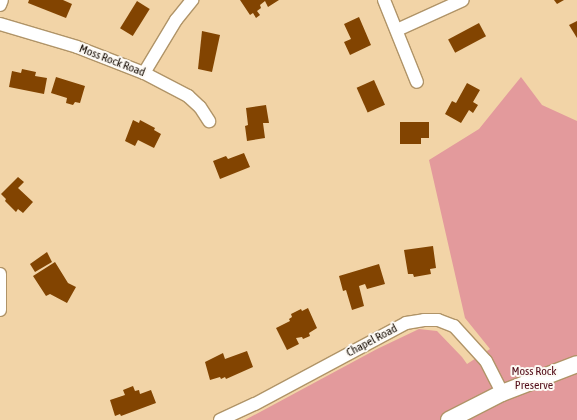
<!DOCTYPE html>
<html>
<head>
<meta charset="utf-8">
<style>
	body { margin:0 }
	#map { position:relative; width:577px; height:420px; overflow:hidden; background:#f2d4a7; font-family:"Asap Condensed",sans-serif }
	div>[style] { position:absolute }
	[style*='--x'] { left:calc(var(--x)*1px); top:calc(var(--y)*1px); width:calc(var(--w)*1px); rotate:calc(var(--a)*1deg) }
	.green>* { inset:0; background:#e39a9c }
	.building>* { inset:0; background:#824401; transform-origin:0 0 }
	.roads { filter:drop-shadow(1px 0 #b09468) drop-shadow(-1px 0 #b09468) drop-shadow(0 1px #b09468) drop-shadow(0 -1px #b09468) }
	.street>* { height:12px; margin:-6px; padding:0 6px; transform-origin:6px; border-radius:6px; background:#fff }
	.secondary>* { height:16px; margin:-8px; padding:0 8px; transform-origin:8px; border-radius:8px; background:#fff }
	span { translate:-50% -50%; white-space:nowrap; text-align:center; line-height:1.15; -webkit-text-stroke:4px #fdfaf5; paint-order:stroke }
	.street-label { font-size:12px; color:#140a00 }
	.park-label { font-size:12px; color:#520c18 }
</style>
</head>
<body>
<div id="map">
	<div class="green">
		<i style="clip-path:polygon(521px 77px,542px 105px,577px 121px,577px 420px,245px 420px,377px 349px,419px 329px,437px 331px,462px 357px,467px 364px,490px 349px,465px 318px,429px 160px,479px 129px)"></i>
	</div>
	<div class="building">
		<i style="clip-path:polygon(29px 0,63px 0,72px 4px,66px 18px,28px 3px)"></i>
		<i style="clip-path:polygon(240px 0,279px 0,268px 7px,265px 1px,260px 5px,261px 8px,257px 11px,260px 15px,256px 18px,253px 13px,250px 15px)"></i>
		<i style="clip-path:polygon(554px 0,564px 0,557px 4px)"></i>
		<i style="left:137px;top:1px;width:15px;height:32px;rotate:32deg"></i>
		<i style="clip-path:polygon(359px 17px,371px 45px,350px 55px,344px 42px,351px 39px,344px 24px)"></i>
		<i style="clip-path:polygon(577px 21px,577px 38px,569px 25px)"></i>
		<i style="left:479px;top:23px;width:15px;height:35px;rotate:62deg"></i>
		<i style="clip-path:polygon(202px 31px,220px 35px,212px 72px,198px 69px)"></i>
		<i style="clip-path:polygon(22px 69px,36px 72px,35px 76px,47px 78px,44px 94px,9px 87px,12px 71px,21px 73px)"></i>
		<i style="clip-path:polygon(56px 77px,85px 86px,80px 103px,75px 102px,73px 105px,66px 103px,67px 98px,51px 93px)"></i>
		<i style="left:374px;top:80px;width:27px;height:19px;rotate:66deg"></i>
		<i style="clip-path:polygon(467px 83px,480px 90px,473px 102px,478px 105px,473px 113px,469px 110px,461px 123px,445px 114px,452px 101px,456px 103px)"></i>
		<i style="clip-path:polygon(266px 105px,269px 123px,263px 123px,265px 138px,247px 141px,245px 126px,248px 125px,246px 108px)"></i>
		<i style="clip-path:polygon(133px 120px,139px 123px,140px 120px,155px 128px,154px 130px,161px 134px,154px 148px,138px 140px,135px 146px,125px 141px)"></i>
		<i style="clip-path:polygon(400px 122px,429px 122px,429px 138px,421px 138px,421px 144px,400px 144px)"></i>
		<i style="clip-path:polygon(244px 153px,250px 167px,220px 179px,213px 161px,226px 156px,228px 159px)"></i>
		<i style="clip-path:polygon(18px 177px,24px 182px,18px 188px,33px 202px,23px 213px,18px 209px,16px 212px,5px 201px,6px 199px,1px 194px)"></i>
		<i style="clip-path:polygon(433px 246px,436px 268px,430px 269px,431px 274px,414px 277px,413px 274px,408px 274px,404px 250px)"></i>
		<i style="clip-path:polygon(47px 252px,52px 262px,35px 272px,30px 264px)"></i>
		<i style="clip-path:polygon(55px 262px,68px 283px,76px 287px,67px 303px,50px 294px,46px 296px,33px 276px)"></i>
		<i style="clip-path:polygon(379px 264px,385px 284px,367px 289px,365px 284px,359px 286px,364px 306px,352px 310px,346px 290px,343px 291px,339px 276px)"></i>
		<i style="clip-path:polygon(308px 308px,317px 328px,309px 333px,310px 336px,303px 339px,302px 337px,296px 338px,299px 344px,287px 350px,276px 328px,290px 321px,289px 319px,292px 317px,291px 314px,301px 309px,302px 311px)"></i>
		<i style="clip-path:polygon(247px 351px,253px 367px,226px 379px,225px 377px,221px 379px,220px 377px,210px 380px,205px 362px,223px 353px,225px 359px)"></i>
		<i style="clip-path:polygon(133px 386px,135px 391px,139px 390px,140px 394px,151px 390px,156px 403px,121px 416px,120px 414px,115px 416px,110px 400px,125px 395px,123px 390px)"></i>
	</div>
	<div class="roads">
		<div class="street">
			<i style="--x:384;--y:0;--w:88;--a:68.1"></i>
			<i style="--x:0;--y:5;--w:5;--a:-68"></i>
			<i style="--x:0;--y:24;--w:80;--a:16.6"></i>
			<i style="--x:77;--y:47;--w:72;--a:21.2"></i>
			<i style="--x:144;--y:73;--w:50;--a:27.6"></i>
			<i style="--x:188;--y:96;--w:16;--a:43"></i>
			<i style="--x:200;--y:107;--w:17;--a:57"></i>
			<i style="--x:397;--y:30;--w:72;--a:-24.4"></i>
			<i style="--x:144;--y:73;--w:62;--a:-58.9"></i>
			<i style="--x:176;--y:20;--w:26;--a:-51"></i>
			<i style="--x:0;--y:274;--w:36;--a:90"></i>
			<i style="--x:220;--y:420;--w:38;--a:-25"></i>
			<i style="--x:255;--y:404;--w:171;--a:-28.2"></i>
			<i style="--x:406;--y:323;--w:18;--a:-9"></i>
			<i style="--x:424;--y:320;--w:14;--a:0"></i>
			<i style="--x:438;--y:320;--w:17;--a:21"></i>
			<i style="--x:454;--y:326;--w:47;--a:47.6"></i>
			<i style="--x:486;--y:361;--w:36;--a:63"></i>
		</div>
		<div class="secondary">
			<i style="--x:449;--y:420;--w:59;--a:-27"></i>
			<i style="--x:502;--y:393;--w:80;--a:-21.1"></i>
		</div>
	</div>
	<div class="street-label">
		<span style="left:112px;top:61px;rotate:21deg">Moss Rock Road</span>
		<span style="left:372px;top:341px;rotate:-28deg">Chapel Road</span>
	</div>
	<div class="park-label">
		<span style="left:534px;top:379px">Moss Rock<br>Preserve</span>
	</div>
</div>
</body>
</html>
